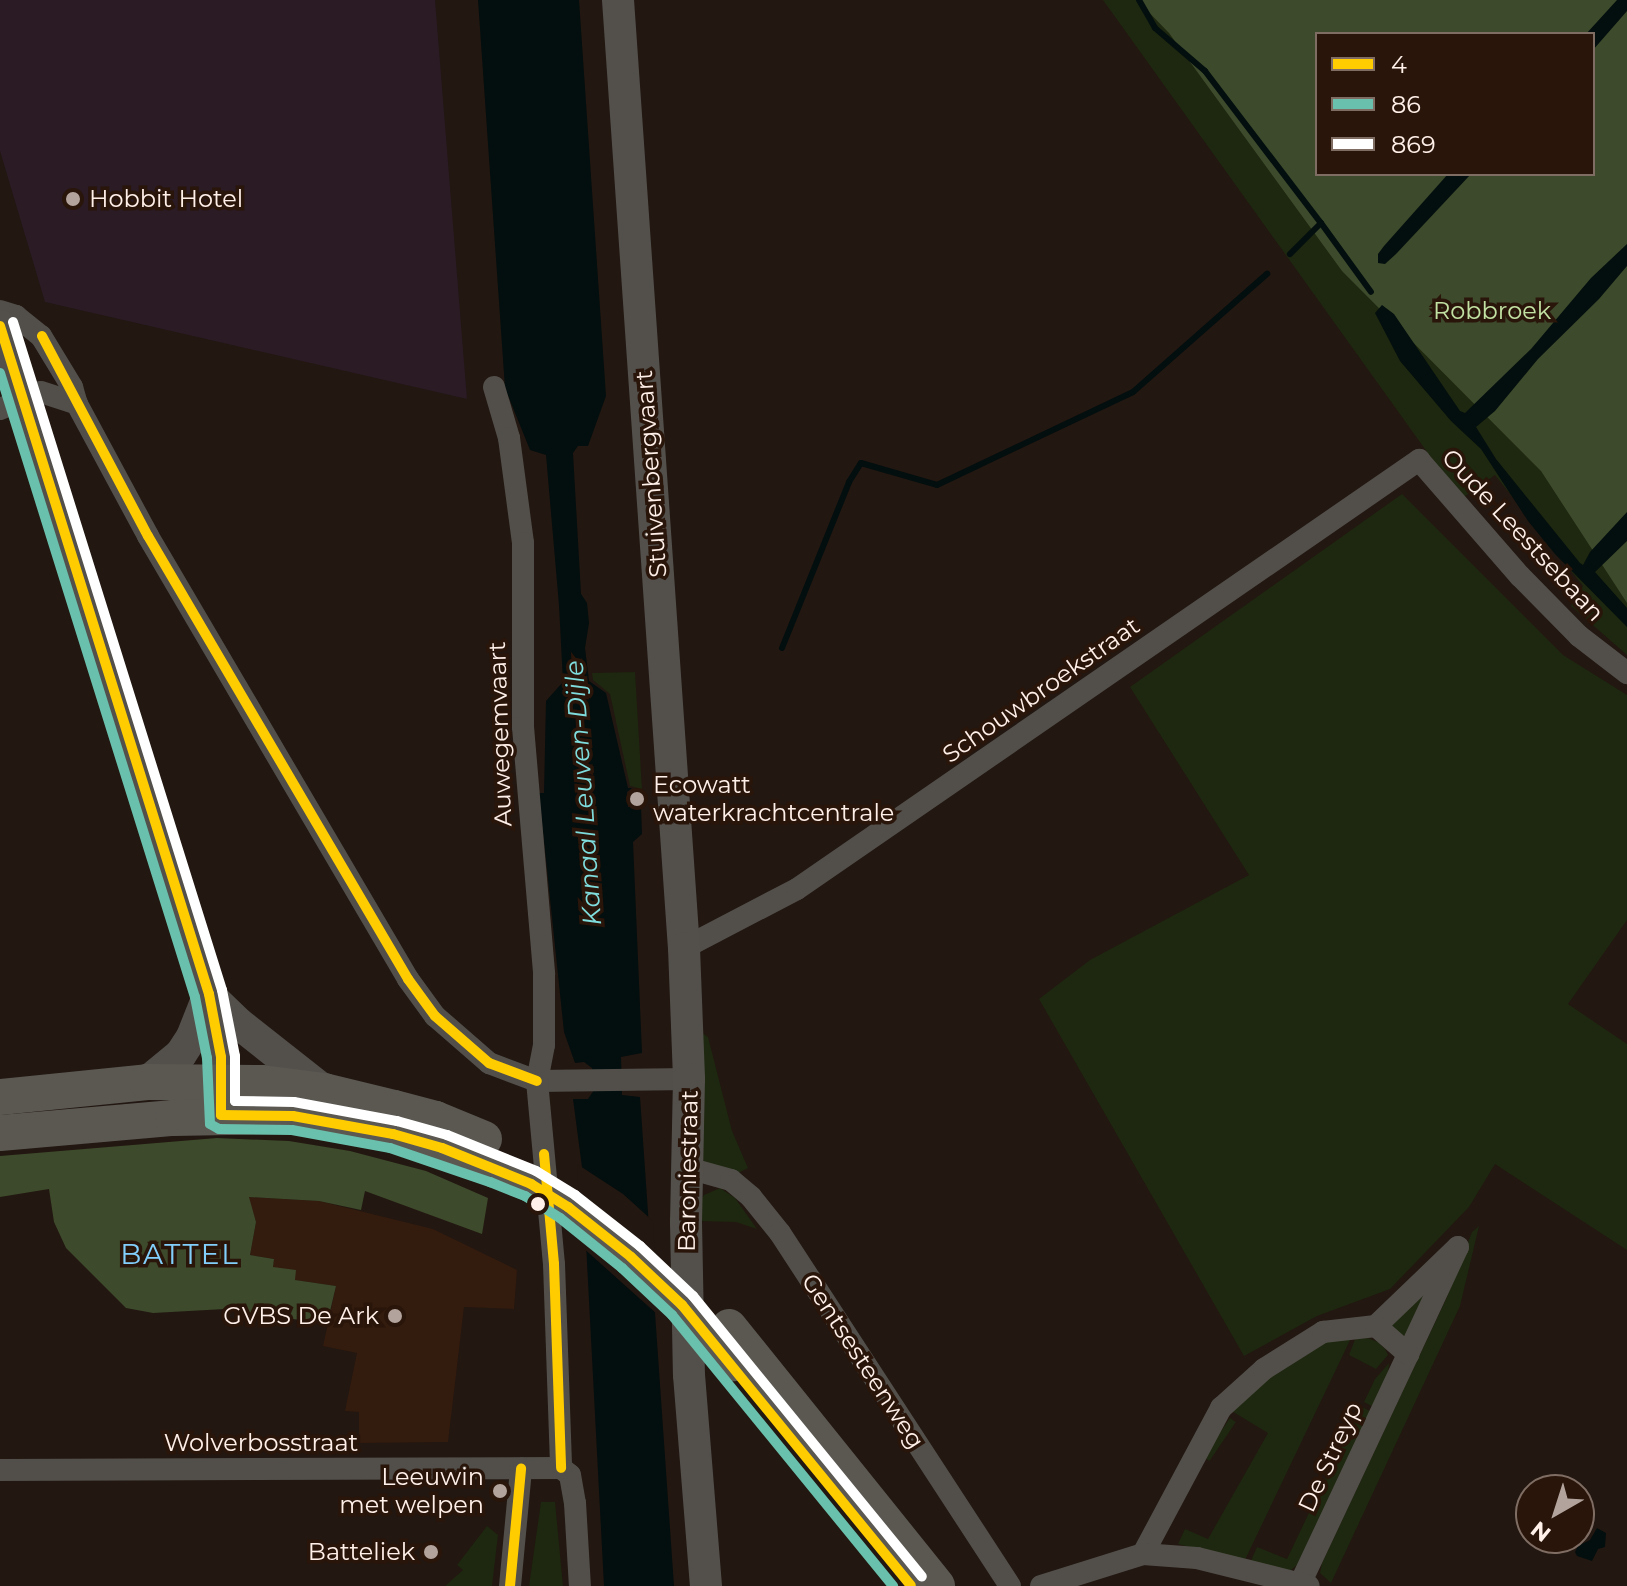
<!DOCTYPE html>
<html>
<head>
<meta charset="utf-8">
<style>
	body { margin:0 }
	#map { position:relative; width:1627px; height:1586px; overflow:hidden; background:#221711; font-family:Montserrat,sans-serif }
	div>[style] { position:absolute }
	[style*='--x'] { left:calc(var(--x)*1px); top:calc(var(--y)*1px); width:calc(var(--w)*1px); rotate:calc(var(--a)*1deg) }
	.commercial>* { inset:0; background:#2a1b24 }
	.built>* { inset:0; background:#331b0e }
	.green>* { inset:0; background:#1e270f; transform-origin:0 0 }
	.forest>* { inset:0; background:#3d4a2b }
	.water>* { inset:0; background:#030e0e }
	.pier>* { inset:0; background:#221711 }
	.stream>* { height:6px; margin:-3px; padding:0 3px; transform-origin:3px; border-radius:3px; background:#030e0e }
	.minor>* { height:22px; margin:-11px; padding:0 11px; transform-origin:11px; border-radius:11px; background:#524f4a }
	.secondary>* { height:32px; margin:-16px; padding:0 16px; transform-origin:16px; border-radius:16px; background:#53504c }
	.primary>* { height:36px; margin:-18px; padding:0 18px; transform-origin:18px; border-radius:18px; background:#5b5852 }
	.primary-bridge>* { height:36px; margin:-18px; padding:0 18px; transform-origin:18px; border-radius:18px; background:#5b5852 }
	.bus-1>* { height:10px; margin:-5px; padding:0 5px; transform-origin:5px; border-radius:5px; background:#fc0 }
	.bus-2>* { height:10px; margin:-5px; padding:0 5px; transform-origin:5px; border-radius:5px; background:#69c0ac }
	.bus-3>* { height:10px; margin:-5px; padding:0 5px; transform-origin:5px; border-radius:5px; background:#fff }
	.dots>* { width:22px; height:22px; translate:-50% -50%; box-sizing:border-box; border:4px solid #29150a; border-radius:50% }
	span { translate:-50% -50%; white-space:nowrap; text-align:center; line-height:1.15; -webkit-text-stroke:7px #29150a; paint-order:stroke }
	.poi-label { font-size:24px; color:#fff0e9 }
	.left { translate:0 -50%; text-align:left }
	.right { translate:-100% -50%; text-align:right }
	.park-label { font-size:24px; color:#c2e2a3 }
	.street-label { font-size:24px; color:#fff0e9 }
	.water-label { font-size:26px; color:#7fddde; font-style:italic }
	.quarter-label { font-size:28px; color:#82cffc; letter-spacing:2px }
	.legend { position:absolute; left:1315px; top:32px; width:280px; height:144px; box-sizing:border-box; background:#29150a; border:2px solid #7f6d63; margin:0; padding:10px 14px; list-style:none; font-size:24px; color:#fff0e9 }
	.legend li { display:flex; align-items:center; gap:16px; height:40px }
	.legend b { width:40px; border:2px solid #7f6d63 }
	.north { position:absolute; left:1515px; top:1474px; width:80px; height:80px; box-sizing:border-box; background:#29150a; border:2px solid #7f6d63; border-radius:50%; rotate:219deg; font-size:22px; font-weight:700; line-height:32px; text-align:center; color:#fff0e9 }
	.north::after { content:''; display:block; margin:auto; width:28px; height:36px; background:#b2a49d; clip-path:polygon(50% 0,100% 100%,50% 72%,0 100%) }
</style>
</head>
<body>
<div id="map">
	<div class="commercial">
		<i style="clip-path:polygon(0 0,435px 0,467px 399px,45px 302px,0 151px)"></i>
	</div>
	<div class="built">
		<i style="clip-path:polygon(248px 1197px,319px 1201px,433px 1229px,517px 1270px,514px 1309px,464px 1307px,448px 1442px,359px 1443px,359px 1412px,345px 1411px,357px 1353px,323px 1346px,336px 1286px,294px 1280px,273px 1267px,274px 1259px,250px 1255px,256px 1222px)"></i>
	</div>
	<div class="green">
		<i style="clip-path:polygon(evenodd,1103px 0,1627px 0,1627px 655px,1571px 606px,1583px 586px,1495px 475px,1464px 497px,1445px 477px,1103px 0,1317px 34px,1593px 34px,1593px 174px,1317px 174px,1317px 34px)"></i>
		<i style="clip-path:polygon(1402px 494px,1563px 655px,1627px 695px,1627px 920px,1568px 1004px,1627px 1044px,1627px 1250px,1495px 1164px,1469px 1207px,1390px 1289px,1317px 1316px,1244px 1356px,1039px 999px,1090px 960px,1249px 875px,1130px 687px)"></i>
		<i style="clip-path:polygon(635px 672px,642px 789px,630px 786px,610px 694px,593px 680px,592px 673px)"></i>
		<i style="clip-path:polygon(702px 1033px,708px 1037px,732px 1131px,748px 1168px,736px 1174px,705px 1163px,700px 1155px)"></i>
		<i style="clip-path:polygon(720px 1188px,735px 1198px,757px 1229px,736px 1222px,698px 1221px,700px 1202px,704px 1195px)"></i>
		<i style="clip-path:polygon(1479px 1226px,1460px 1306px,1331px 1583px,1320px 1573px,1322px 1563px,1447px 1297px,1472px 1232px)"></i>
		<i style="clip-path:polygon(1429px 1286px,1406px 1336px,1399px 1335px,1388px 1324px)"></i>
		<i style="clip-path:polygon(1353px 1334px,1244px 1562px,1178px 1544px,1185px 1529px,1208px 1539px,1268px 1433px,1230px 1410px,1264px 1376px,1322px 1341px)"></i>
		<i style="clip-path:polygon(1357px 1334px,1378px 1342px,1385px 1349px,1388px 1355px,1376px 1369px,1349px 1355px)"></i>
		<i style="clip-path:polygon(1389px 1363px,1388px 1375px,1375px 1408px,1364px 1402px,1375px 1379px)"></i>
		<i style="clip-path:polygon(1360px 1406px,1372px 1412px,1301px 1562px,1287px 1573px,1250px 1563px,1257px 1547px,1287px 1559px)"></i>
		<i style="left:1230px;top:1418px;width:7px;height:47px;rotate:34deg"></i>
		<i style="clip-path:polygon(541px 1502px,555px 1502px,563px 1586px,529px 1586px)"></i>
		<i style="clip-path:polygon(487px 1526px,498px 1535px,492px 1586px,445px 1586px,463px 1570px,457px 1565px)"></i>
	</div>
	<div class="forest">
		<i style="clip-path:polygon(evenodd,1137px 0,1627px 0,1627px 603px,1541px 471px,1342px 271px,1169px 33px,1137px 0,1317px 34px,1593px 34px,1593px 174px,1317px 174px,1317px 34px)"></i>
		<i style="clip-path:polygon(217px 1138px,289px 1141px,350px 1151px,426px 1171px,488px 1198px,482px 1234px,365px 1191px,361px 1210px,319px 1201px,249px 1197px,256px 1222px,250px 1255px,274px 1259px,273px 1267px,296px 1270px,295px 1280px,336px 1286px,327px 1324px,225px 1309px,153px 1313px,126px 1308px,66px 1248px,54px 1222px,49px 1189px,0 1197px,0 1156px)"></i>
	</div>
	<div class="water">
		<i style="clip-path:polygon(478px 0,579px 0,606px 396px,588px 446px,578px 446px,573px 453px,581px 594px,587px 603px,589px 623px,585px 648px,589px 681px,606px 693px,628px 788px,632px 788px,627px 792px,628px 807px,641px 807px,642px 834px,633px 842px,642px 1053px,621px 1057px,622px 1095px,640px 1097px,674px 1586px,604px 1586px,582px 1167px,573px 1099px,588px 1099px,594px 1090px,592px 1068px,584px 1062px,575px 1063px,564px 1032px,539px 793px,544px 793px,546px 701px,563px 682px,559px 605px,546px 455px,530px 450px,505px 388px)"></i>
		<i style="clip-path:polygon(1617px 0,1627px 0,1627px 11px,1593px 50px,1593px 34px,1586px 34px)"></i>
		<i style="clip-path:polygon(1448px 174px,1471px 174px,1396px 254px,1385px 264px,1378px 263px,1378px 254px,1384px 246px)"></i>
		<i style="clip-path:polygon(1627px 244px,1627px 266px,1599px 299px,1538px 359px,1495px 411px,1476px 427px,1496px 459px,1580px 563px,1583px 565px,1590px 552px,1627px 512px,1627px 541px,1595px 572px,1627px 608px,1627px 627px,1555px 554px,1528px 521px,1481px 449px,1451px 421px,1400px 361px,1375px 313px,1382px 305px,1394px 314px,1460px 411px,1465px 413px,1531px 349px,1591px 278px)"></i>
		<i style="clip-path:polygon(1597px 1528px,1606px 1533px,1605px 1547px,1598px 1549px,1592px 1561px,1577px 1556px,1575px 1552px,1578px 1546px,1590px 1540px)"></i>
	</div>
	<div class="pier">
		<i style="clip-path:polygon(577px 1164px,623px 1194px,653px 1221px,658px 1315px,581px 1246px)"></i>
	</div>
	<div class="stream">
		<i style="--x:1139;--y:0;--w:32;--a:60"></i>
		<i style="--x:1155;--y:28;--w:66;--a:40.7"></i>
		<i style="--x:1205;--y:71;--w:191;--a:52.7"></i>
		<i style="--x:1321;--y:223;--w:44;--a:135"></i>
		<i style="--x:1321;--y:223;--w:85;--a:54.1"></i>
		<i style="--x:782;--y:648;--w:179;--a:-68"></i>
		<i style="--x:849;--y:482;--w:22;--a:-58"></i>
		<i style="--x:861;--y:463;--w:79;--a:16.1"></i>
		<i style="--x:937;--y:485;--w:217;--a:-25.4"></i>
		<i style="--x:1133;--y:392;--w:179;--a:-41.4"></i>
	</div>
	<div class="minor">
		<i style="--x:0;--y:311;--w:17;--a:17"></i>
		<i style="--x:16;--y:316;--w:32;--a:39"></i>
		<i style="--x:41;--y:336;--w:60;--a:58.7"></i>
		<i style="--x:72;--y:387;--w:18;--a:74"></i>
		<i style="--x:77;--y:404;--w:150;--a:61.7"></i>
		<i style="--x:148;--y:536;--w:514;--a:59.59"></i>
		<i style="--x:408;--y:979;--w:46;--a:53.9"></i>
		<i style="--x:435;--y:1016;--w:72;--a:41"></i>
		<i style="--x:489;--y:1063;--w:51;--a:20.6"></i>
		<i style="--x:537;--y:1081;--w:152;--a:-0.8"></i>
		<i style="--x:494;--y:387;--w:53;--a:73.6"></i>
		<i style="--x:509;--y:438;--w:106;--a:82.4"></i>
		<i style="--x:523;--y:543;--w:184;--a:90"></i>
		<i style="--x:523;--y:727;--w:248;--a:85.1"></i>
		<i style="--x:544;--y:974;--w:71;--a:90"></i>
		<i style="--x:544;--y:1045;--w:37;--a:101"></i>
		<i style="--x:537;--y:1081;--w:184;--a:84.7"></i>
		<i style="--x:554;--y:1264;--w:204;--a:88"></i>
		<i style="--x:0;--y:409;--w:44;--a:-22.5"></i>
		<i style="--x:41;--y:392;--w:38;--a:18"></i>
		<i style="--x:684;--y:948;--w:127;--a:-27.6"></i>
		<i style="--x:797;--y:889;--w:756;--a:-34.59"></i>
		<i style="--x:1419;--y:460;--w:154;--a:49"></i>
		<i style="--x:1520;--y:576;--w:84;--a:45.5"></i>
		<i style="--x:1579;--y:636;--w:61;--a:37.6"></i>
		<i style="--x:688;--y:1168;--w:45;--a:15.6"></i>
		<i style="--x:731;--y:1180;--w:26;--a:40"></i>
		<i style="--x:751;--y:1197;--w:46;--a:51.1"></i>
		<i style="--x:780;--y:1233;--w:421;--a:56.9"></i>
		<i style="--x:561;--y:1468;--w:11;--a:38"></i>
		<i style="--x:570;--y:1475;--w:28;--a:80"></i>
		<i style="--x:575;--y:1503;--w:83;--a:86.6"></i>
		<i style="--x:0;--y:1470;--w:561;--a:-0.2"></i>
		<i style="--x:1143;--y:1554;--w:166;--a:-61.9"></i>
		<i style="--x:1221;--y:1408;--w:58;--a:-42.2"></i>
		<i style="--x:1264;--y:1369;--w:70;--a:-32.1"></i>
		<i style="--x:1323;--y:1332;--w:53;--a:-6.5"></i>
		<i style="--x:1300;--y:1584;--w:254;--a:-64.8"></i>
		<i style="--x:1408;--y:1354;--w:118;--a:-65"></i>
		<i style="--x:1458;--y:1247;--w:114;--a:136.1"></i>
		<i style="--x:1376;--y:1326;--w:43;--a:41.2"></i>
		<i style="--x:510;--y:1586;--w:118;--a:-84.6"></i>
		<i style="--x:1041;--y:1586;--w:107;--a:-17.4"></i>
		<i style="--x:1143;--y:1554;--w:54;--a:4.2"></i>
		<i style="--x:1197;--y:1558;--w:115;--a:14"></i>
	</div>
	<div class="secondary">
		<i style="--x:618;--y:0;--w:950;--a:86.02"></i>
		<i style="--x:684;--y:948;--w:131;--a:87.8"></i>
		<i style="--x:689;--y:1079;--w:143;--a:91.2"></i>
		<i style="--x:686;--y:1222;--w:153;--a:88.9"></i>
		<i style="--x:689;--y:1375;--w:212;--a:85.4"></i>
		<i style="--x:0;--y:326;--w:700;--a:72.63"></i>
		<i style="--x:209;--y:994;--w:36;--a:76"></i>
		<i style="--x:218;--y:1029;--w:52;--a:87.8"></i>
		<i style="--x:210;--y:996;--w:39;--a:44"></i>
		<i style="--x:238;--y:1023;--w:110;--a:38.3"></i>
		<i style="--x:147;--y:1082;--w:44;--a:-39.5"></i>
		<i style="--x:181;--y:1054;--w:20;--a:-57"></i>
		<i style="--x:192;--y:1037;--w:46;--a:-68.4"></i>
	</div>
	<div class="primary">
		<i style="--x:0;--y:1097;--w:148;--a:-5.8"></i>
		<i style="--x:147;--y:1082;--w:115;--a:0.5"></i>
		<i style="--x:262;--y:1083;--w:63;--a:7.4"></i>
		<i style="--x:324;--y:1091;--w:72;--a:13.7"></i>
		<i style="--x:394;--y:1108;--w:43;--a:14.7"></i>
		<i style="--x:436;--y:1119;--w:52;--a:22.6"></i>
		<i style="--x:0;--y:1133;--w:174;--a:-5"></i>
		<i style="--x:173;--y:1118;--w:120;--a:-1"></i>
		<i style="--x:293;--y:1116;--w:102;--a:10.2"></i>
		<i style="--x:393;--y:1134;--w:51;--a:15.9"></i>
		<i style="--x:442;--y:1148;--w:57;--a:21.6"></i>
		<i style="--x:729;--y:1327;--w:332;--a:51.2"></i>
	</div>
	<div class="primary-bridge">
		<i style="--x:495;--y:1169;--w:39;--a:23"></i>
		<i style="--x:531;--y:1184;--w:44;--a:31.9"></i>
		<i style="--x:568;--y:1207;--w:80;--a:38.4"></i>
		<i style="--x:631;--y:1257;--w:70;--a:43.3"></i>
		<i style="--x:682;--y:1305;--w:77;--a:49.2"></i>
	</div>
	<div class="bus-1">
		<i style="--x:0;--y:326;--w:700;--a:72.63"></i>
		<i style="--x:209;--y:994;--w:64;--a:79.2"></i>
		<i style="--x:221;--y:1057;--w:58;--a:90"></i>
		<i style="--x:221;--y:1115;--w:72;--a:0.8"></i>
		<i style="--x:293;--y:1116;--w:102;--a:10.2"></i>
		<i style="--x:393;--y:1134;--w:51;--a:15.9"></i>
		<i style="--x:442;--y:1148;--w:96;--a:22"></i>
		<i style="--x:531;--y:1184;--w:44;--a:31.9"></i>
		<i style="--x:568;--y:1207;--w:80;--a:38.4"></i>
		<i style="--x:631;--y:1257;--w:70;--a:43.3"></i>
		<i style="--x:682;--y:1305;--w:362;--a:50.8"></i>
		<i style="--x:42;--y:336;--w:226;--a:62.1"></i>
		<i style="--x:148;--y:536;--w:514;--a:59.59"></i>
		<i style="--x:408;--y:979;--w:46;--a:53.9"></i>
		<i style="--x:435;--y:1016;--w:72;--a:41"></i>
		<i style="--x:489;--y:1063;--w:51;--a:20.6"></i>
		<i style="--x:544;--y:1154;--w:110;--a:84.8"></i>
		<i style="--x:554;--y:1264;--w:204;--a:88"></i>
		<i style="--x:510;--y:1586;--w:118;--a:-84.6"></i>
	</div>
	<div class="bus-2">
		<i style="--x:0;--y:373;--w:654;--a:72.65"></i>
		<i style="--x:195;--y:997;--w:62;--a:78.9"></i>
		<i style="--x:207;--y:1058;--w:66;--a:87.4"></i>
		<i style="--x:210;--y:1124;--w:10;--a:29"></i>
		<i style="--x:219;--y:1129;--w:73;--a:0.8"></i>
		<i style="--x:292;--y:1130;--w:100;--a:10.4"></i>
		<i style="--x:390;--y:1148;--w:106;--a:18.8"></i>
		<i style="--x:490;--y:1182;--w:38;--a:22"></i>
		<i style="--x:525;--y:1196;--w:41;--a:32.2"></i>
		<i style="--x:560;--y:1218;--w:80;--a:38.9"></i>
		<i style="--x:622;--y:1268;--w:69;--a:43.2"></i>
		<i style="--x:672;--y:1315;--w:350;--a:50.8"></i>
	</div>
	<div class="bus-3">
		<i style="--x:13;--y:322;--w:700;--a:72.63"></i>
		<i style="--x:222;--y:990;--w:67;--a:78.9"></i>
		<i style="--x:235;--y:1056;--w:45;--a:90"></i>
		<i style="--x:235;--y:1101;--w:59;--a:1"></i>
		<i style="--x:294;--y:1102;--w:105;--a:10.5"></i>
		<i style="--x:397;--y:1121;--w:52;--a:15.6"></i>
		<i style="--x:447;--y:1135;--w:96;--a:22"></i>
		<i style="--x:536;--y:1171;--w:46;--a:31.6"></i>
		<i style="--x:575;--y:1195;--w:83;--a:38.1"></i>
		<i style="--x:640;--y:1246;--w:73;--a:43.3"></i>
		<i style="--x:693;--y:1296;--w:362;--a:50.8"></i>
	</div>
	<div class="dots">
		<i style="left:73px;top:199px;background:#b2a49d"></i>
		<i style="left:637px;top:799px;background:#b2a49d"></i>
		<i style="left:538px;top:1204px;background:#fff0e9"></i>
		<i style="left:395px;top:1316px;background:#b2a49d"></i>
		<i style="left:500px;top:1491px;background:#b2a49d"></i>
		<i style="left:431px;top:1552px;background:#b2a49d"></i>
	</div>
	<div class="poi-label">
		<span class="left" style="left:89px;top:199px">Hobbit Hotel</span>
		<span class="left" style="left:653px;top:799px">Ecowatt<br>waterkrachtcentrale</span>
		<span class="right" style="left:379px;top:1316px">GVBS De Ark</span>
		<span class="right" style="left:484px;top:1491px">Leeuwin<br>met welpen</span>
		<span class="right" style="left:415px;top:1552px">Batteliek</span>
	</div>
	<div class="park-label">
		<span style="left:1492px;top:311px">Robbroek</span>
	</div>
	<div class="street-label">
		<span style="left:651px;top:474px;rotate:-94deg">Stuivenbergvaart</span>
		<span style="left:1523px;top:535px;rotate:47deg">Oude Leestsebaan</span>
		<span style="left:1041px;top:690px;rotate:-35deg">Schouwbroekstraat</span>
		<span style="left:500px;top:734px;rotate:-92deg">Auwegemvaart</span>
		<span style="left:688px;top:1171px;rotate:-89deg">Baroniestraat</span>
		<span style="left:863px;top:1361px;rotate:57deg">Gentsesteenweg</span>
		<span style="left:261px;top:1443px">Wolverbosstraat</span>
		<span style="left:1330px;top:1457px;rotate:-65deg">De Streyp</span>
	</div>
	<div class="water-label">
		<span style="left:584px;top:793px;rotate:-94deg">Kanaal Leuven-Dijle</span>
	</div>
	<div class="quarter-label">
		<span style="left:180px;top:1254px">BATTEL</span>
	</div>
	<ul class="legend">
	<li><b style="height:10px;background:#fc0"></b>4</li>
	<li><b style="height:10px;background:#69c0ac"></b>86</li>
	<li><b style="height:10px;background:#fff"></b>869</li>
	</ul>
	<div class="north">N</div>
</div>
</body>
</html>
